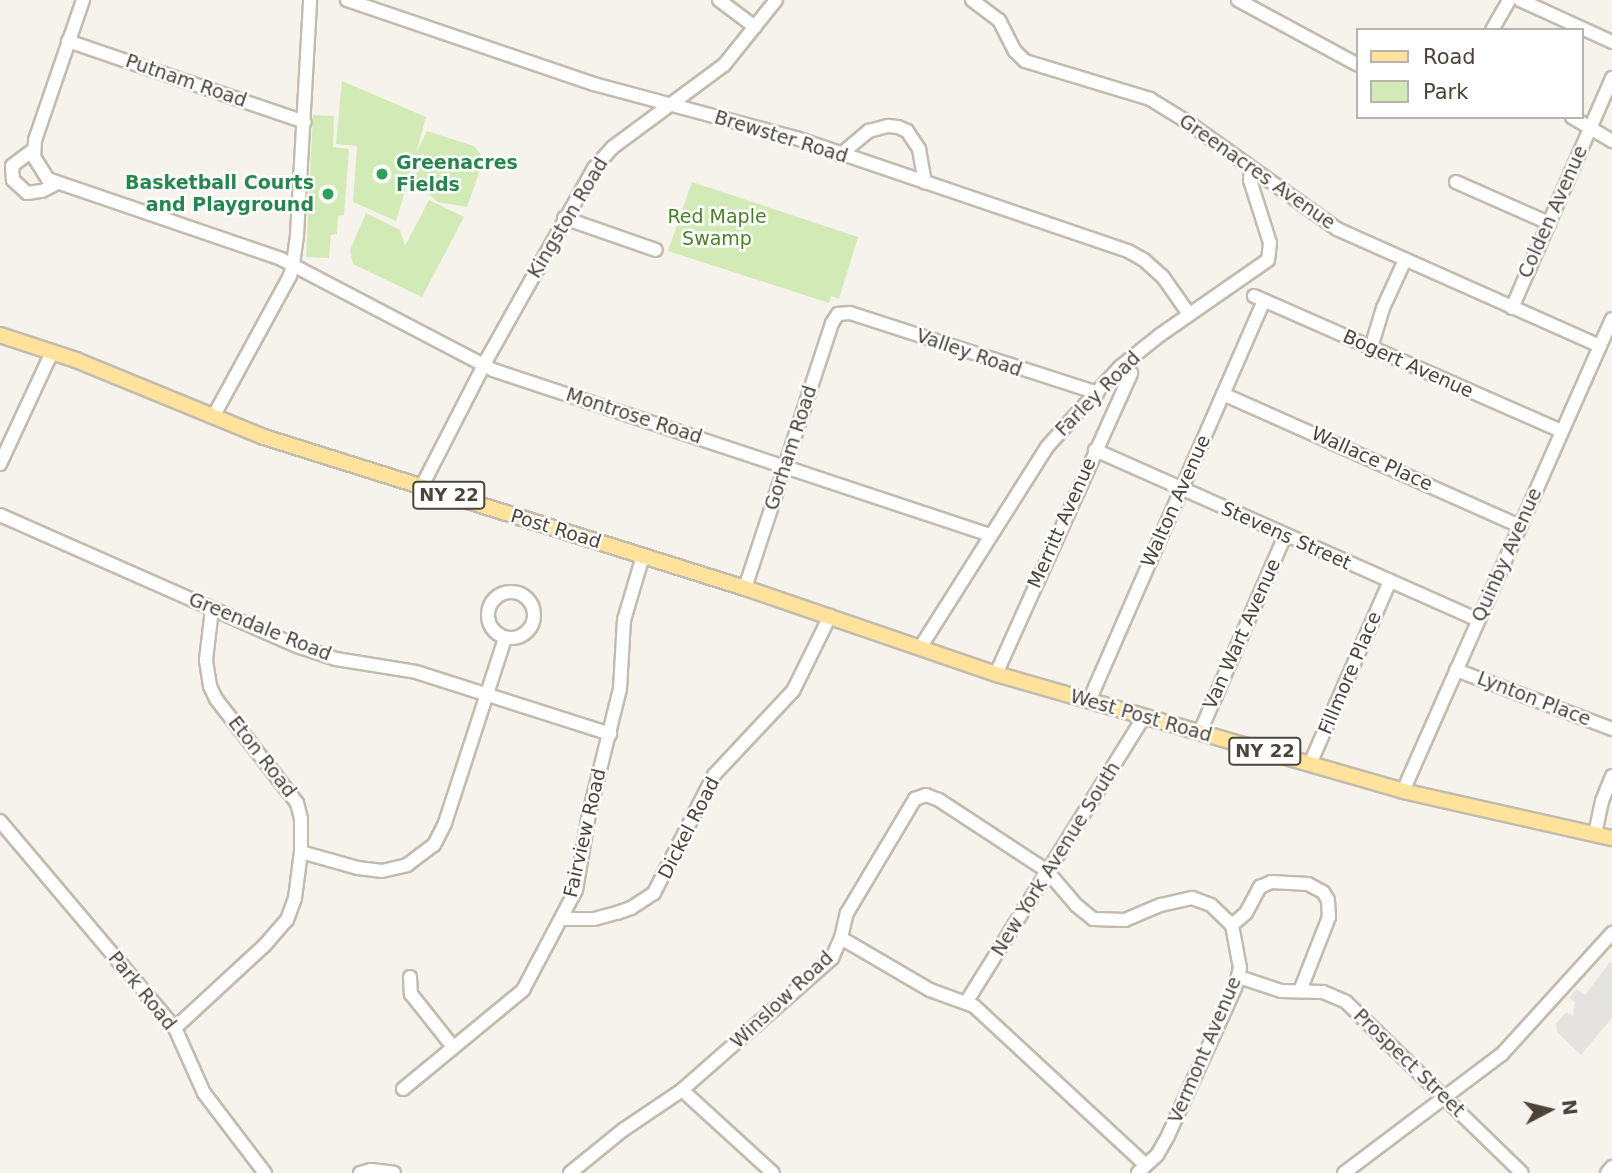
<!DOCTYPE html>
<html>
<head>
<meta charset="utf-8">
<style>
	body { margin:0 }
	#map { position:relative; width:1612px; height:1173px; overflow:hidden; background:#f6f3ec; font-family:"DejaVu Sans",sans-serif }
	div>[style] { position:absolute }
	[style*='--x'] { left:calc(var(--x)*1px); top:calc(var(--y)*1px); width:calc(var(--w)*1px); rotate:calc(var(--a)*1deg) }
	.green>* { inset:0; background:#d2eab5 }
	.parking>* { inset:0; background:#e5e3e0 }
	.roads { filter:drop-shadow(2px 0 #c2bbae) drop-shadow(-2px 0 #c2bbae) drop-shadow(0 2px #c2bbae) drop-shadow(0 -2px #c2bbae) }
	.minor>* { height:12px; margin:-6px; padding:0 6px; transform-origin:6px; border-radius:6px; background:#fff }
	.minor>.ring { margin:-6px; padding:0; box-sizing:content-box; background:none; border:12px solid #fff; border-radius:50% }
	.major>* { height:14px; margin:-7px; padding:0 7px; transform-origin:7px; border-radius:7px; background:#ffe39c }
	.dots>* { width:19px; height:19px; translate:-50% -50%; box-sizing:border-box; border:4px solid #fff; border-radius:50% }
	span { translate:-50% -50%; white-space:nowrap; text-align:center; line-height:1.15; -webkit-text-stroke:5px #fff; paint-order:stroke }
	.shield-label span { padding:2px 5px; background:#fff; border:2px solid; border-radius:5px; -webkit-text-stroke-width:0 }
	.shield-label { font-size:18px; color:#4b4439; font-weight:700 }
	.street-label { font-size:19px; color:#4b4439 }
	.leisure-label { font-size:19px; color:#27864d; font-weight:700 }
	.left { translate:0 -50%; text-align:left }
	.right { translate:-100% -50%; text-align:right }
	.park-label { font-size:19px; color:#4a7f2a }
	.legend { position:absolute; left:1356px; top:28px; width:228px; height:91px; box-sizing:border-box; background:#fff; border:2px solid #b7b4b0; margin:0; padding:9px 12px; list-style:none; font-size:21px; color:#4b4439 }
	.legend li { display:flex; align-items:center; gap:14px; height:35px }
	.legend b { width:35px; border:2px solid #b7b4b0 }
	.north { position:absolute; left:1514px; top:1075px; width:70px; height:70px; -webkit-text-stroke:5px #fff; paint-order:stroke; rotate:83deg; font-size:19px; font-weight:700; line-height:28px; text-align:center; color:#4b4439 }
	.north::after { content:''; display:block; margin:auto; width:24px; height:32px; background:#4b4439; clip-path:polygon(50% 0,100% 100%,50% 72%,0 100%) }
</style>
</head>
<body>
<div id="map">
	<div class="green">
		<i style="clip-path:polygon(342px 81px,426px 117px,416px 153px,427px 131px,474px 146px,484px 159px,467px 207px,438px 202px,416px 184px,415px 157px,396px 221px,353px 202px,357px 146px,336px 144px)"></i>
		<i style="clip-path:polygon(313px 115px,334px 116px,333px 147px,349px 149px,344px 215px,338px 216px,337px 234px,331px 235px,329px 258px,306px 257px)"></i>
		<i style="clip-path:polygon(692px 182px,858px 237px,839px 299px,831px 296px,829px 303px,668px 251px)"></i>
		<i style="clip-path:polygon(429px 200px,464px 217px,422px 297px,353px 264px,350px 250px,366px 213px,400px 230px,405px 246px)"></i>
	</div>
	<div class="parking">
		<i style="clip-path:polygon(1609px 963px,1612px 963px,1612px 1018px,1581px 1055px,1557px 1032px,1556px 1024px,1566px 1012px,1573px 1016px,1575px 1002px,1569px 998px,1577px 989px,1585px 995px)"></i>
	</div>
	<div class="roads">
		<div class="minor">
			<i style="--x:83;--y:0;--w:148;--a:108.9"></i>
			<i style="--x:35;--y:140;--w:17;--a:93"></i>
			<i style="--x:34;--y:157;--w:26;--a:58"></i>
			<i style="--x:48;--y:179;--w:246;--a:18.9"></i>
			<i style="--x:281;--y:259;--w:239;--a:27.6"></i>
			<i style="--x:493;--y:370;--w:524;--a:18.37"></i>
			<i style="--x:347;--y:0;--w:261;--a:18.8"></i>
			<i style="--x:594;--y:84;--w:209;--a:15"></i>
			<i style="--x:796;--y:138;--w:351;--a:18.8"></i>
			<i style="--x:1128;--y:251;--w:18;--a:29"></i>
			<i style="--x:1144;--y:260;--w:25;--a:42"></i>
			<i style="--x:1163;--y:277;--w:45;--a:54.9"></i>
			<i style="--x:719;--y:0;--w:45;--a:36.9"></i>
			<i style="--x:972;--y:0;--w:34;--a:37"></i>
			<i style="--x:999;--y:20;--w:35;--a:63"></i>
			<i style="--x:1015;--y:51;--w:14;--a:45"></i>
			<i style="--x:1025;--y:61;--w:131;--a:16.9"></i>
			<i style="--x:1150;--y:99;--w:46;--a:31.6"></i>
			<i style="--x:1189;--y:123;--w:182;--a:35.6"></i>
			<i style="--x:1337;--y:229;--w:288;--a:24"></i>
			<i style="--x:1238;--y:0;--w:136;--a:28.4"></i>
			<i style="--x:1520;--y:0;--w:101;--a:24.5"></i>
			<i style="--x:1492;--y:30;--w:34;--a:-60"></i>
			<i style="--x:68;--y:41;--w:250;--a:18.9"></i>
			<i style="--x:1572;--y:117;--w:47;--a:31"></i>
			<i style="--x:33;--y:150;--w:26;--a:143"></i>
			<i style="--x:12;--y:166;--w:14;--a:86"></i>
			<i style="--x:13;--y:180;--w:19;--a:43"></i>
			<i style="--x:27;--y:193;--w:15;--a:-8"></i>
			<i style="--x:42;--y:191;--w:16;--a:-27"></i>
			<i style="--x:840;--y:155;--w:38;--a:-40"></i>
			<i style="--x:869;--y:131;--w:20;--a:-15"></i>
			<i style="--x:888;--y:126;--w:10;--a:6"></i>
			<i style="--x:898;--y:127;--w:10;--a:24"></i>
			<i style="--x:907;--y:131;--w:22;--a:56"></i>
			<i style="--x:919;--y:149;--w:34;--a:80"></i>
			<i style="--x:1456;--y:182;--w:102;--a:23.8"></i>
			<i style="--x:564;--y:218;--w:97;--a:19.2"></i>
			<i style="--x:1254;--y:296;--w:335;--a:23.7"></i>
			<i style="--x:1512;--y:308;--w:251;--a:-66.5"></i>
			<i style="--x:1371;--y:348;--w:42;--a:-73.3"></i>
			<i style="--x:1383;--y:308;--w:53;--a:-65.4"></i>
			<i style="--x:1223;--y:394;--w:324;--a:24"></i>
			<i style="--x:213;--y:417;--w:161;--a:-61.4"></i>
			<i style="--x:290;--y:276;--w:12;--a:-76"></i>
			<i style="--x:293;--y:264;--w:29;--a:-82"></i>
			<i style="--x:297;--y:235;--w:235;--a:-86.8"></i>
			<i style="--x:1095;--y:450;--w:419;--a:23.9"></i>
			<i style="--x:0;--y:464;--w:123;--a:-65.1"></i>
			<i style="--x:422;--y:486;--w:143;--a:-62.9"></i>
			<i style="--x:487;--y:359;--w:219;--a:-60.7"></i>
			<i style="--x:594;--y:168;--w:28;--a:-48"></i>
			<i style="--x:613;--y:147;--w:138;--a:-36.5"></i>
			<i style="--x:724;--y:65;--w:83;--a:-51.3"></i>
			<i style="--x:0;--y:515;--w:325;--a:23.8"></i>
			<i style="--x:297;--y:646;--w:41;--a:18.4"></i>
			<i style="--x:336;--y:659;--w:81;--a:9.2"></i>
			<i style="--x:416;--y:672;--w:204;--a:17.7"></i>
			<i style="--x:745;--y:588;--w:279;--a:-71.8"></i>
			<i style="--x:832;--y:323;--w:11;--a:-56"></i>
			<i style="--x:838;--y:314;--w:12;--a:-5"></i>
			<i style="--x:850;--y:313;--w:260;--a:17.9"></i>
			<i class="ring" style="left:488px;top:592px;width:34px;height:34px"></i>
			<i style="--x:920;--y:648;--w:238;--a:-57.7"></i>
			<i style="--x:1047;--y:447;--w:50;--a:-48.3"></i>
			<i style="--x:1080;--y:410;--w:59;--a:-47.1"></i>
			<i style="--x:1120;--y:367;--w:51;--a:-38.7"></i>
			<i style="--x:1160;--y:335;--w:131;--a:-34.8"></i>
			<i style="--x:1268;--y:260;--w:17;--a:-83"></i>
			<i style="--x:1270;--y:243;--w:66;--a:-107.6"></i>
			<i style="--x:1250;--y:180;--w:10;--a:-84"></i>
			<i style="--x:1456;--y:670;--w:167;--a:20.7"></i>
			<i style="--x:996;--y:674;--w:330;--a:-65.8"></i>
			<i style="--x:1089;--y:701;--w:437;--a:-66.4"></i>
			<i style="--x:1200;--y:732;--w:214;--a:-66.6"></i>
			<i style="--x:1310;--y:764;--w:200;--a:-66.4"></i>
			<i style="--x:1403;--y:791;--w:516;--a:-66.12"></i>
			<i style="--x:0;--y:821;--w:271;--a:49.8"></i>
			<i style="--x:175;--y:1028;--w:71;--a:66"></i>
			<i style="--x:204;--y:1093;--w:101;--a:52.7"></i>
			<i style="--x:1595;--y:834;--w:34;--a:-78"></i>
			<i style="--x:1602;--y:801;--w:27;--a:-68"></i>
			<i style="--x:301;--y:852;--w:59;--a:15.7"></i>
			<i style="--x:358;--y:868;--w:24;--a:7"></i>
			<i style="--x:382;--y:871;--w:26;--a:-13"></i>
			<i style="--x:407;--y:865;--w:34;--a:-37"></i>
			<i style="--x:434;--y:845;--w:25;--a:-63"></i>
			<i style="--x:445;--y:823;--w:194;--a:-72"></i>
			<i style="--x:561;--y:919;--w:33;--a:0"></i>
			<i style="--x:594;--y:919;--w:24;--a:-15"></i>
			<i style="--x:617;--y:913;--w:15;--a:-20"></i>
			<i style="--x:631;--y:908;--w:27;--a:-33"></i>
			<i style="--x:654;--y:893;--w:132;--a:-63"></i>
			<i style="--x:714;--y:775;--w:115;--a:-46.8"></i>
			<i style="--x:793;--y:691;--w:84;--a:-63.7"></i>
			<i style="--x:1232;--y:925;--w:18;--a:-41"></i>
			<i style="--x:1246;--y:913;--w:30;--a:-62"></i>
			<i style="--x:1260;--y:887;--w:12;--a:-24"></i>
			<i style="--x:1271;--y:882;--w:37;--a:3"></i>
			<i style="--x:1308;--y:884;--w:17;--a:28"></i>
			<i style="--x:1323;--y:892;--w:9;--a:58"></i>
			<i style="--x:1328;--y:900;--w:17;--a:87"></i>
			<i style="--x:1329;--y:917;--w:79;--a:111.4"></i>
			<i style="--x:841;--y:938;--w:103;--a:30.3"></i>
			<i style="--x:930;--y:990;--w:47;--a:20"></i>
			<i style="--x:974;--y:1006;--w:234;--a:42.8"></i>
			<i style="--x:410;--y:977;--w:17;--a:87"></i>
			<i style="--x:411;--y:994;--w:68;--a:51.6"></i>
			<i style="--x:1239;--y:977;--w:44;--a:18.4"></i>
			<i style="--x:1281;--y:991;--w:42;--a:1.4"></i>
			<i style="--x:1323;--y:992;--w:25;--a:23"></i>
			<i style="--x:1346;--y:1002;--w:245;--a:44.2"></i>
			<i style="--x:967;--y:1001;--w:335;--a:-58.1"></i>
			<i style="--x:175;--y:1028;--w:121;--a:-42.7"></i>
			<i style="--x:264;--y:946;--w:35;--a:-49"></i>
			<i style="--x:287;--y:920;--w:23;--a:-70"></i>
			<i style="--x:295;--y:898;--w:46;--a:-82.6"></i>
			<i style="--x:301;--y:852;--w:33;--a:-90"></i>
			<i style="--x:301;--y:819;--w:16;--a:-104"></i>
			<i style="--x:297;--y:803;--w:132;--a:-127.9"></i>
			<i style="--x:216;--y:699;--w:14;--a:-115"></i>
			<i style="--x:210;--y:686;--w:26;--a:-99"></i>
			<i style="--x:206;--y:660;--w:51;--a:-83.3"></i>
			<i style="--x:403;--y:1089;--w:156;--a:-39.5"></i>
			<i style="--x:523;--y:990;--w:113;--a:-62.1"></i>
			<i style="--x:576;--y:890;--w:77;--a:-80.3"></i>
			<i style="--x:589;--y:814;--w:129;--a:-76.1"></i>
			<i style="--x:620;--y:689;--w:69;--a:-86.7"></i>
			<i style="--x:624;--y:620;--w:67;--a:-73.5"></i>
			<i style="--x:682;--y:1090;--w:123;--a:42.4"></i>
			<i style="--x:360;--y:1173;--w:11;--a:-15"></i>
			<i style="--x:371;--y:1170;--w:23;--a:7"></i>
			<i style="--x:570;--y:1173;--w:68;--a:-39.1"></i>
			<i style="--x:623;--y:1130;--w:71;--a:-34.1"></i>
			<i style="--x:682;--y:1090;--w:200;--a:-41.3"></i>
			<i style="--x:832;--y:958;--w:22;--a:-66"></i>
			<i style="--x:841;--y:938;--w:26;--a:-77"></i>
			<i style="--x:847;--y:913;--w:133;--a:-59.2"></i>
			<i style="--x:915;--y:799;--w:12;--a:-20"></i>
			<i style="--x:926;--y:795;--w:14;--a:21"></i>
			<i style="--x:939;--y:800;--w:129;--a:33.3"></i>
			<i style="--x:1047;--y:871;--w:45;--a:49.5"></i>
			<i style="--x:1076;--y:905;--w:22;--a:39"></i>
			<i style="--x:1093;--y:919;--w:32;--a:2"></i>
			<i style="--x:1125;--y:920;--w:39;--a:-23"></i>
			<i style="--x:1161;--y:905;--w:32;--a:-13"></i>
			<i style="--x:1192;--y:898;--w:20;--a:20"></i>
			<i style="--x:1211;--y:905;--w:29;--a:44"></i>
			<i style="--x:1232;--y:925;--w:44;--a:79.5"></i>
			<i style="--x:1240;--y:968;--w:21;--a:104"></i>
			<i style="--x:1235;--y:988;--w:162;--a:114.4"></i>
			<i style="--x:1168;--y:1136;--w:22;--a:120"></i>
			<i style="--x:1157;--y:1155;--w:26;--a:137"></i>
			<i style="--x:1344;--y:1173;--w:198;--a:-37"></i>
			<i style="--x:1502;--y:1054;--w:164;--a:-47.7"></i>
			<i style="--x:1607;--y:1173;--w:8;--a:-50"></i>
		</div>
		<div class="major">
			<i style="--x:0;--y:335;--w:80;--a:18.2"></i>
			<i style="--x:76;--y:360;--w:203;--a:22.3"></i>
			<i style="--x:264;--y:437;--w:504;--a:17.43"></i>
			<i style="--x:745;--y:588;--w:265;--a:18.9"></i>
			<i style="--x:996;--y:674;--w:423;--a:16"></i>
			<i style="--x:1403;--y:791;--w:214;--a:12.7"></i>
		</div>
	</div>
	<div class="dots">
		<i style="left:382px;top:174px;background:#2e9e5b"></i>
		<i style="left:328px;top:194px;background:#2e9e5b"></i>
	</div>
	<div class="shield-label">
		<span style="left:449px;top:495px">NY 22</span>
		<span style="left:1265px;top:751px">NY 22</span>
	</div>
	<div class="street-label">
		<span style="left:186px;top:81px;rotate:19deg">Putnam Road</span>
		<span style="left:781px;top:137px;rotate:17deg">Brewster Road</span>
		<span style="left:1257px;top:172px;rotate:35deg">Greenacres Avenue</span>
		<span style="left:1553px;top:212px;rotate:-66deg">Colden Avenue</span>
		<span style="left:568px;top:218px;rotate:-59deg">Kingston Road</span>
		<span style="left:969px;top:353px;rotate:19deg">Valley Road</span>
		<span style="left:1408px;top:364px;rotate:24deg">Bogert Avenue</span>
		<span style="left:1098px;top:394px;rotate:-45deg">Farley Road</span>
		<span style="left:634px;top:416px;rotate:18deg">Montrose Road</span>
		<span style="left:791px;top:448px;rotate:-72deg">Gorham Road</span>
		<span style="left:1372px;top:459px;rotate:24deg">Wallace Place</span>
		<span style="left:1176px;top:501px;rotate:-66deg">Walton Avenue</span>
		<span style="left:1062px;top:523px;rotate:-66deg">Merritt Avenue</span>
		<span style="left:556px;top:529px;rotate:17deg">Post Road</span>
		<span style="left:1286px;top:536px;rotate:24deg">Stevens Street</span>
		<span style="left:1507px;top:555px;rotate:-66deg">Quinby Avenue</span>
		<span style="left:260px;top:627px;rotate:22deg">Greendale Road</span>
		<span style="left:1242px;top:634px;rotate:-66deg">Van Wart Avenue</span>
		<span style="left:1350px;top:673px;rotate:-67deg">Fillmore Place</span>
		<span style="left:1534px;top:699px;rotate:21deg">Lynton Place</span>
		<span style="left:1141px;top:716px;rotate:16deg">West Post Road</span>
		<span style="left:262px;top:757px;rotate:52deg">Eton Road</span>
		<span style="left:689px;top:828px;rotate:-63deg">Dickel Road</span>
		<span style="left:585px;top:833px;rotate:-77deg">Fairview Road</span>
		<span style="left:1056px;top:859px;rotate:-58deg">New York Avenue South</span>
		<span style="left:142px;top:991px;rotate:51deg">Park Road</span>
		<span style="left:782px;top:1000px;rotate:-43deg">Winslow Road</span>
		<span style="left:1205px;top:1050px;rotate:-67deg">Vermont Avenue</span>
		<span style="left:1409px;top:1063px;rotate:44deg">Prospect Street</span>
	</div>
	<div class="leisure-label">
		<span class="left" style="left:396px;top:174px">Greenacres<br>Fields</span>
		<span class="right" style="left:314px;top:194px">Basketball Courts<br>and Playground</span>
	</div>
	<div class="park-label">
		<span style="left:717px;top:228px">Red Maple<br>Swamp</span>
	</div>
	<ul class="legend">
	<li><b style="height:9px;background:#ffe39c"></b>Road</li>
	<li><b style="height:19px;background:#d2eab5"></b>Park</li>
	</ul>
	<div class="north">N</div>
</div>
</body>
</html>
